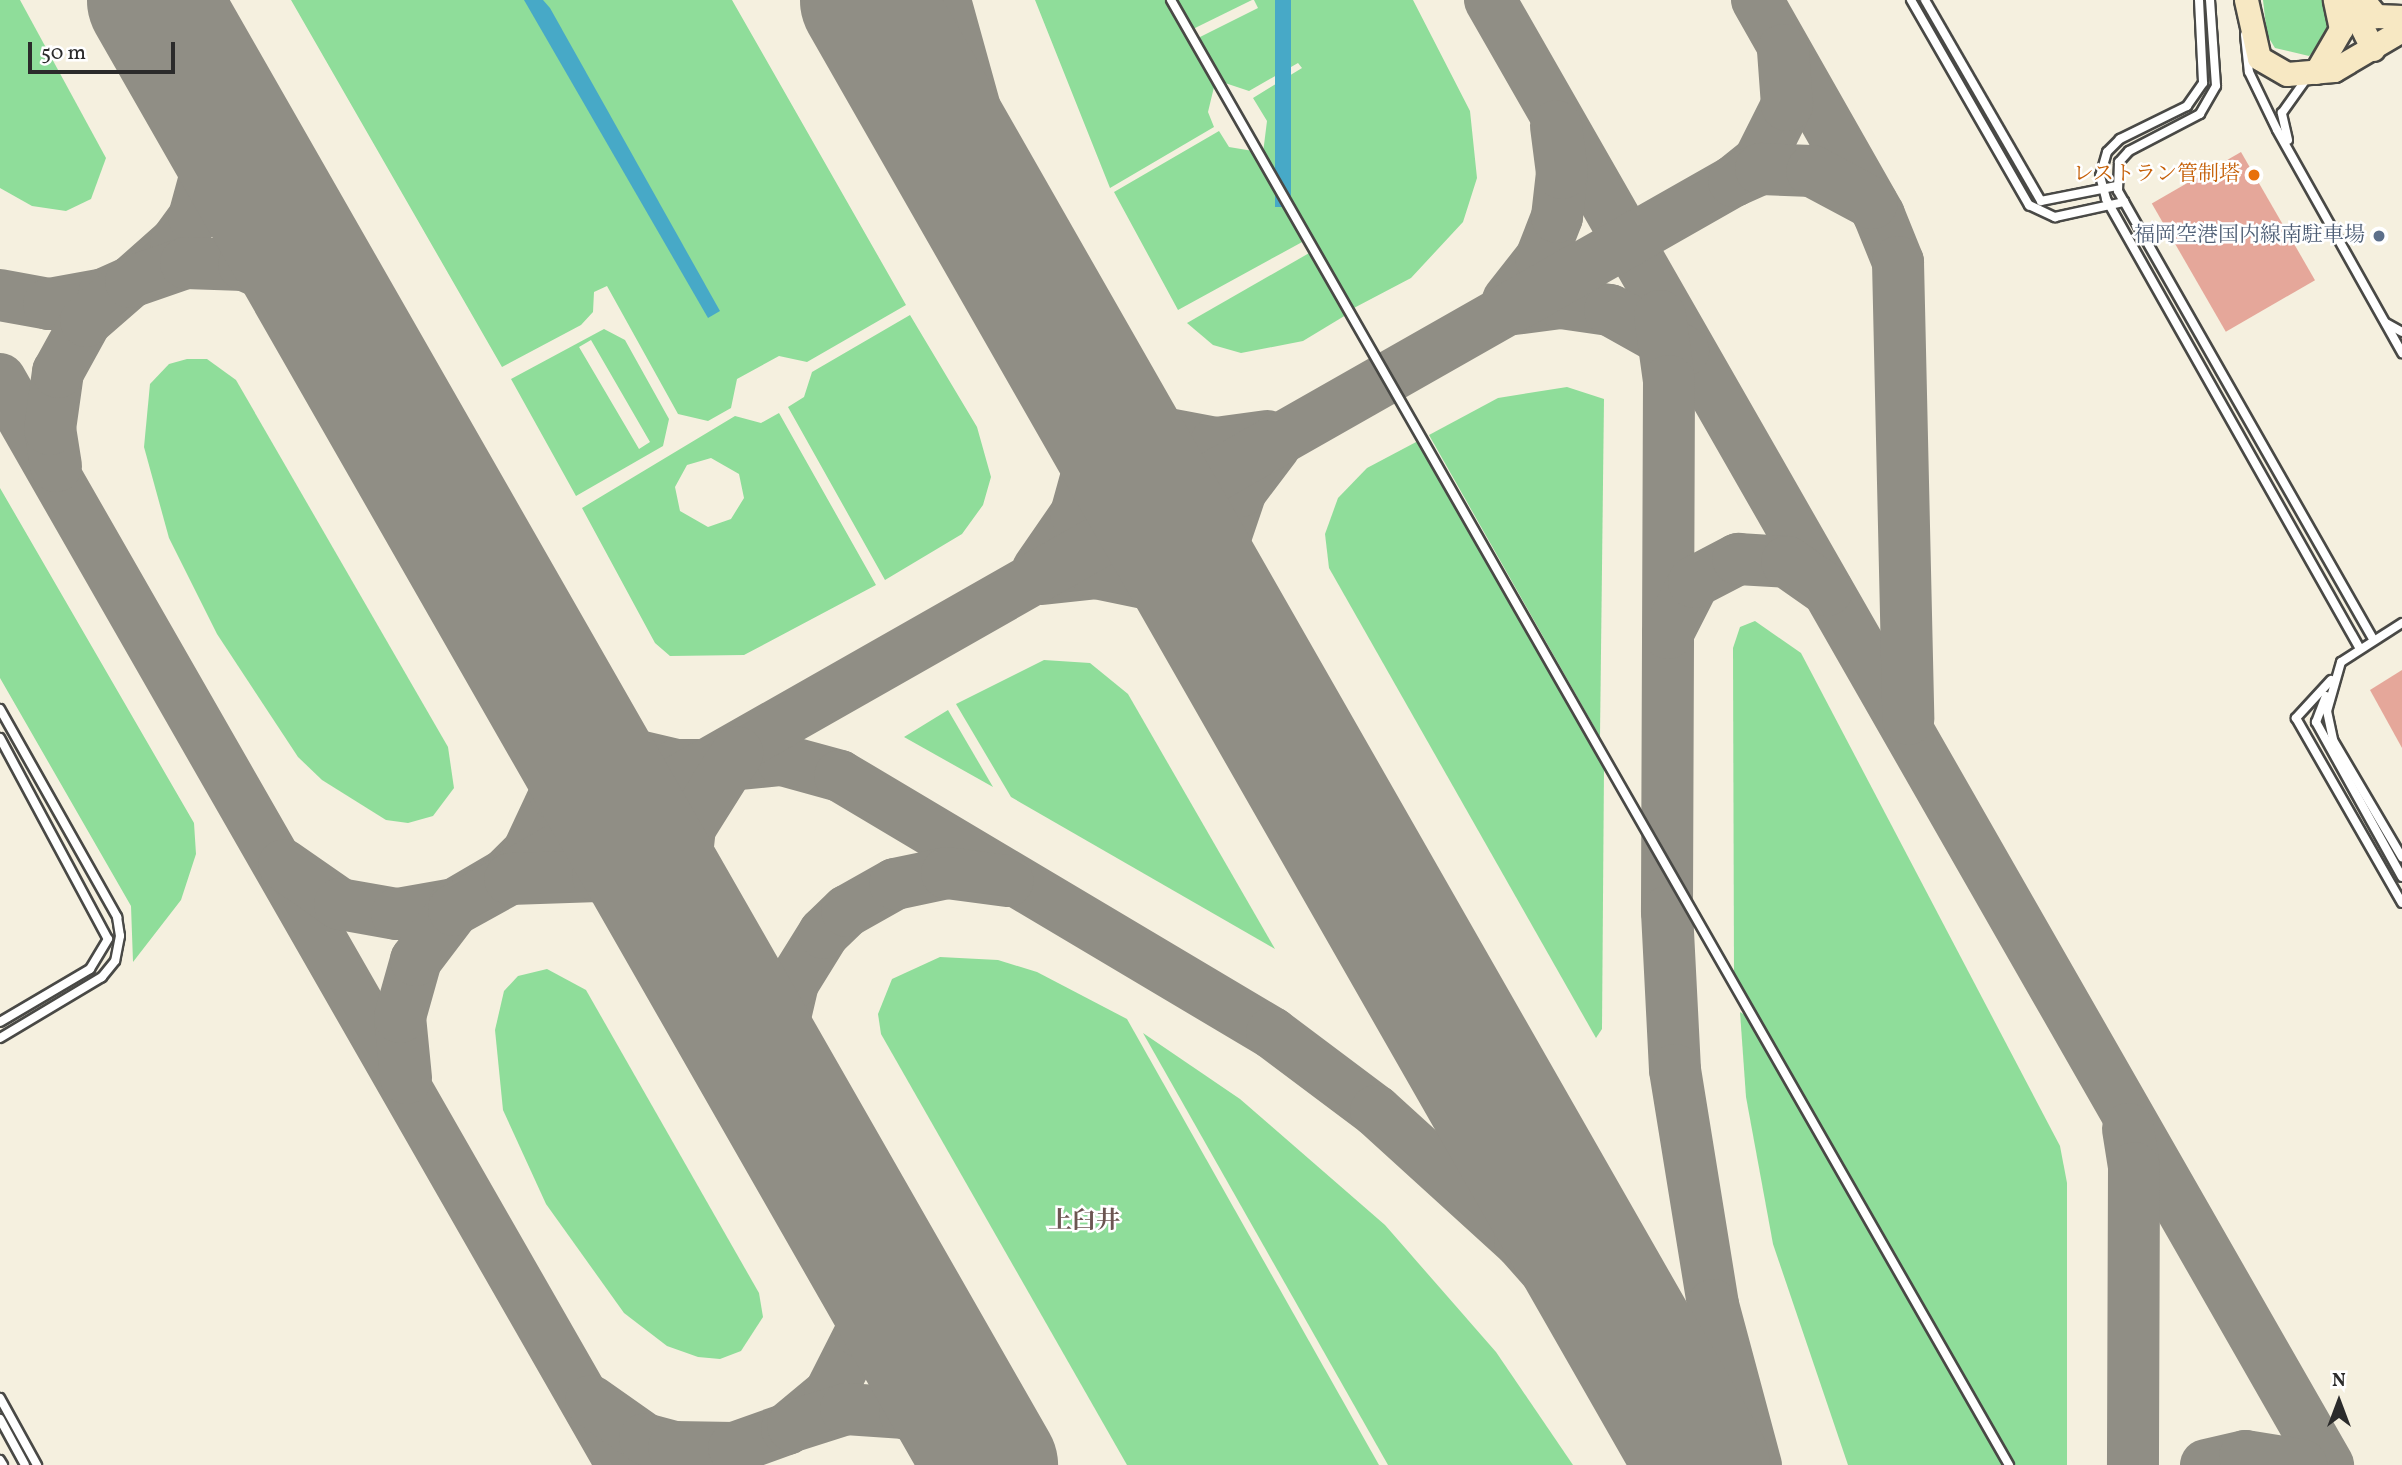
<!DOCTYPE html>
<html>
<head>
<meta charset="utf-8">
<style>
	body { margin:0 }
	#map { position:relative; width:2402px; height:1465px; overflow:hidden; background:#f5f0df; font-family:Vollkorn,"Noto Serif JP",serif }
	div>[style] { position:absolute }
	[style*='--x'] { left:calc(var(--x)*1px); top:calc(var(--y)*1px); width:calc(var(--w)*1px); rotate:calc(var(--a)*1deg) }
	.green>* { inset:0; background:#8fdd9a }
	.water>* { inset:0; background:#47a9c7; transform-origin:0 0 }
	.taxiway>* { height:52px; margin:-26px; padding:0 26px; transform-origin:26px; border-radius:26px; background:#908e85 }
	.runway>* { height:133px; margin:-66.5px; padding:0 66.5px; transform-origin:66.5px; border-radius:66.5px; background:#908e85 }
	.building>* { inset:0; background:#e5a79a; transform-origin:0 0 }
	.roads { filter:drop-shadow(2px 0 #494946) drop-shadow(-2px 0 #494946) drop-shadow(0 2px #494946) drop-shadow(0 -2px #494946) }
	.lane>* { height:8px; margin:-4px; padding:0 4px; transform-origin:4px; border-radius:4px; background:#fff }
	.secondary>* { height:23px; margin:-11.5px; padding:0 11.5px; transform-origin:11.5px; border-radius:11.5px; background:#f7e8c3 }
	.dots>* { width:19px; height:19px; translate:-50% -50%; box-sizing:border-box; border:4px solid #fff; border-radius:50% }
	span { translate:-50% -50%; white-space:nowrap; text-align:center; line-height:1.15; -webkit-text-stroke:5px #fff; paint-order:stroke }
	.food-label { font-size:21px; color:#c56008 }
	.right { translate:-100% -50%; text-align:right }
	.service-label { font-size:21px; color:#4e5e75 }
	.quarter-label { font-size:24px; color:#6c5652; font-weight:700 }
	.north { position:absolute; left:2304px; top:1367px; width:70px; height:70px; -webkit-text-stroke:5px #fff; paint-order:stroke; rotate:0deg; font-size:19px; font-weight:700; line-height:28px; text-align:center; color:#2b2b2b }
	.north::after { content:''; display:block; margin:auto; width:24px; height:32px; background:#2b2b2b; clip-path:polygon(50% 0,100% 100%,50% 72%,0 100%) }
	.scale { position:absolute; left:28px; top:42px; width:147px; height:32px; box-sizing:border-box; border:4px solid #2b2b2b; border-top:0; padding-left:9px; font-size:21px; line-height:24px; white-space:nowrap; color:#2b2b2b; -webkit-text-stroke:5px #fff; paint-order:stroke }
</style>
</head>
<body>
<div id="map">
	<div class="green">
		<i style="clip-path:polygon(0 0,20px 0,106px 158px,91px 199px,66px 211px,32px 206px,0 188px)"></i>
		<i style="clip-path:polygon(291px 0,732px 0,906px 305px,807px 362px,779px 356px,737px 379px,731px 408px,708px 421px,678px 414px,607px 286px,594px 292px,593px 312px,581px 325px,502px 367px)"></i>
		<i style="clip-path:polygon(1035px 0,1165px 0,1214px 87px,1208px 112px,1214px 127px,1110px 188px)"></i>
		<i style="clip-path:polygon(1176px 0,1252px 0,1193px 29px)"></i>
		<i style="clip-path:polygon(1254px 0,1413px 0,1470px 111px,1477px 178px,1463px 222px,1411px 278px,1352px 309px,1263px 153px,1267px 121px,1253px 98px,1302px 68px,1298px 63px,1249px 91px,1225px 83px,1198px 38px,1258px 8px)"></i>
		<i style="clip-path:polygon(2263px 0,2326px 0,2332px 35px,2309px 56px,2275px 48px,2267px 35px)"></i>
		<i style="clip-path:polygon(1219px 131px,1229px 147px,1253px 151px,1304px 241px,1178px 310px,1114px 192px)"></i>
		<i style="clip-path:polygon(1311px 252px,1346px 315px,1303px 341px,1241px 353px,1213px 345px,1187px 323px)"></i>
		<i style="clip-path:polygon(910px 315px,977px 427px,991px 477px,983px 505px,962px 534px,885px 580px,788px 407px,804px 397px,812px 372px)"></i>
		<i style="clip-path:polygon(evenodd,604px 329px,625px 340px,669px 419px,663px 446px,576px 496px,511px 379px,604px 329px,591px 340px,650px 442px,639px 449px,579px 347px,591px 340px)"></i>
		<i style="clip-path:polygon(187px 359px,207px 359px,236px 380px,448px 747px,454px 788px,433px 816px,408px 823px,386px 820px,322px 780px,298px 757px,217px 634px,169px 538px,144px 447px,150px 384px,169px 364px)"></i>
		<i style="clip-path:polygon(1567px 387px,1604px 399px,1600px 737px,1429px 435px,1498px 398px)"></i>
		<i style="clip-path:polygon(evenodd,779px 413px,876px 585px,744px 655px,670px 656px,655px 643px,582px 508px,735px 416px,761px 423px,779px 413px,711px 458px,739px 474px,744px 498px,731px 519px,708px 527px,680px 511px,675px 487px,687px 465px,711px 458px)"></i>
		<i style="clip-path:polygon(1418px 441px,1604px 767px,1602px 1029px,1596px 1038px,1329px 568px,1325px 534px,1338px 498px,1367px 468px)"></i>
		<i style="clip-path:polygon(0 488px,194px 823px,196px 854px,181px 900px,133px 962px,131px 906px,0 678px)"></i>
		<i style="clip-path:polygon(1755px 621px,1801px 653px,2060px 1146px,2067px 1183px,2067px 1465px,2015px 1465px,1734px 976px,1733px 648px,1740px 627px)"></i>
		<i style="clip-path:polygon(1044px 660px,1090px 663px,1128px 694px,1275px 949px,1011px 797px,956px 704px)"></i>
		<i style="clip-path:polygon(948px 710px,993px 787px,904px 737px)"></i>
		<i style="clip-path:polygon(940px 957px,998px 960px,1037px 972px,1127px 1019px,1379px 1465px,1127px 1465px,881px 1034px,878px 1014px,892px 979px)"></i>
		<i style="clip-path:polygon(547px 969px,586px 990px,759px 1293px,763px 1317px,741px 1351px,720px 1359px,698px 1357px,667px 1346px,624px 1313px,546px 1204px,503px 1110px,495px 1030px,504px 991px,518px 976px)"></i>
		<i style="clip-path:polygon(1740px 1012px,1748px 1017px,2004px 1465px,1848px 1465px,1773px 1244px,1746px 1097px)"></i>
		<i style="clip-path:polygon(1143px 1033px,1240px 1099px,1385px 1225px,1496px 1352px,1573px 1465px,1388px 1465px)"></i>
	</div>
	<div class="water">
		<i style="clip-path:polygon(524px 0,543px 0,550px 8px,720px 311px,708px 318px)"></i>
		<i style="left:1275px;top:0;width:16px;height:207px"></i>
	</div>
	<div class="taxiway">
		<i style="--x:945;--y:0;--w:175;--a:74.5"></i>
		<i style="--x:992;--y:169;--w:195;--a:68"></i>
		<i style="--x:1490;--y:0;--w:1688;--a:60.23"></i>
		<i style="--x:1757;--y:0;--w:247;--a:60.4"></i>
		<i style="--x:1879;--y:215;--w:51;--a:68"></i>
		<i style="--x:1898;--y:262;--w:457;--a:88.7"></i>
		<i style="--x:1734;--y:181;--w:32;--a:-39"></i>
		<i style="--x:1759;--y:161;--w:63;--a:-63.4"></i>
		<i style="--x:1787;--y:105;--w:55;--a:-94.2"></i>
		<i style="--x:0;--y:295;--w:50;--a:10.4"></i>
		<i style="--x:49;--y:304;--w:56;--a:-10.3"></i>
		<i style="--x:104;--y:294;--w:30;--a:-24"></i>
		<i style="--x:131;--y:282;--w:60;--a:-41.6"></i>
		<i style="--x:176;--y:242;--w:31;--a:-54"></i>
		<i style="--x:194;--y:217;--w:64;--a:-74.7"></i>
		<i style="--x:211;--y:155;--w:64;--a:-97.1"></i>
		<i style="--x:203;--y:91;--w:32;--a:-116"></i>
		<i style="--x:1508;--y:300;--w:53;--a:-51.8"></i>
		<i style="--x:1541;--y:258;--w:44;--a:-68.7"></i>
		<i style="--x:1557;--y:217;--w:44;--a:-83.5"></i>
		<i style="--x:1562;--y:173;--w:47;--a:-97.3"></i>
		<i style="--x:1514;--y:309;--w:47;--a:-7.3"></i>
		<i style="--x:1561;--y:303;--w:49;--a:8.1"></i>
		<i style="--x:1610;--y:310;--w:84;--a:29.3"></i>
		<i style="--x:1660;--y:316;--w:66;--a:82.1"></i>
		<i style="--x:1669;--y:381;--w:531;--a:90.22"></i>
		<i style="--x:1667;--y:912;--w:158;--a:87.1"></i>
		<i style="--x:1675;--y:1070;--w:238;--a:80.8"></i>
		<i style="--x:1713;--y:1305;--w:166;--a:75"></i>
		<i style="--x:1077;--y:371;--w:54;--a:44.3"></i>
		<i style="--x:1116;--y:409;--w:53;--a:27.1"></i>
		<i style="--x:1163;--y:433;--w:54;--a:10.7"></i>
		<i style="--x:1216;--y:443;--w:52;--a:-7.7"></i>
		<i style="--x:0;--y:379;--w:1252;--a:60.2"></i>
		<i style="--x:56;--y:466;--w:37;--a:-99"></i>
		<i style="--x:50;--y:429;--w:58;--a:-82"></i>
		<i style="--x:58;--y:372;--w:58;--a:-61.2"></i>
		<i style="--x:86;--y:321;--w:60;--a:-40.9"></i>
		<i style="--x:131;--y:282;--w:58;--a:-19.1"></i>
		<i style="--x:186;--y:263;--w:58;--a:2"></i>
		<i style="--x:244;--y:265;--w:60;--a:23.6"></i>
		<i style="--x:299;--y:289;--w:59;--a:44.3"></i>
		<i style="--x:1038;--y:569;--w:67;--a:-55.4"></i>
		<i style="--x:1076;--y:514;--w:49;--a:-74.5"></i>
		<i style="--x:1089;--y:467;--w:49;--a:-88.8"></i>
		<i style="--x:1090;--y:418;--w:49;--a:-105.5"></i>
		<i style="--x:1042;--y:579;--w:54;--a:-6.3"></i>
		<i style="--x:1096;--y:573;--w:63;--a:11.8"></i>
		<i style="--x:1158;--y:586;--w:43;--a:29.6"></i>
		<i style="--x:1195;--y:607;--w:59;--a:46.4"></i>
		<i style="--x:1668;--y:633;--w:57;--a:-63"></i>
		<i style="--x:1694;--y:582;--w:50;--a:-27.6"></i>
		<i style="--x:1738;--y:559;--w:49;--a:3.5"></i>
		<i style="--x:1787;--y:562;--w:49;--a:35"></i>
		<i style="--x:1238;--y:653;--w:56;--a:-106.5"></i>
		<i style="--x:1222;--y:599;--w:55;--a:-89"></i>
		<i style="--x:1223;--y:544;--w:56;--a:-71.2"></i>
		<i style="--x:1241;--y:491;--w:56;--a:-52.9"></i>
		<i style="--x:551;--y:696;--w:50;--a:44.2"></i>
		<i style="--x:587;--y:731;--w:49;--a:28.1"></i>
		<i style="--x:630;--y:754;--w:47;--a:13.4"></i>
		<i style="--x:676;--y:765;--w:39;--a:0"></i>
		<i style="--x:718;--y:766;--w:64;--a:-5.4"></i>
		<i style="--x:782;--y:760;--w:60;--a:15.4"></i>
		<i style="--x:840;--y:776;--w:503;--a:30.75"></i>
		<i style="--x:1272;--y:1033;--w:130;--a:36.9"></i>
		<i style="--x:1376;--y:1111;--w:195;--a:42.3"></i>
		<i style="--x:1520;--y:1242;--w:130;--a:48.4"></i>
		<i style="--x:1606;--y:1339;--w:157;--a:53.3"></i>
		<i style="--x:284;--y:865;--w:68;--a:34.9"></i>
		<i style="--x:340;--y:904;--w:58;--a:10"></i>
		<i style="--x:397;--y:914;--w:59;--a:-9.8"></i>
		<i style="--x:455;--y:904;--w:59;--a:-30.5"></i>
		<i style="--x:506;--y:874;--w:31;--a:-45"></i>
		<i style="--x:528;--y:852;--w:64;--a:-65"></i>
		<i style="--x:555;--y:794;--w:62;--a:-86.3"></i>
		<i style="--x:559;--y:732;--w:60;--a:-109.3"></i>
		<i style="--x:481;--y:893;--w:1441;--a:-29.61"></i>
		<i style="--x:1734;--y:181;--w:30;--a:-24"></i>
		<i style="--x:1761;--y:169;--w:51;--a:2.2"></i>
		<i style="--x:1812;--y:171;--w:68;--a:28.1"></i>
		<i style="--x:696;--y:950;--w:61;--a:-102.2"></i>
		<i style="--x:683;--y:890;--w:62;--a:-83.6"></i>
		<i style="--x:690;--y:828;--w:89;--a:-57.9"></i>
		<i style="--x:406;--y:1078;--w:61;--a:-95.6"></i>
		<i style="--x:400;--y:1017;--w:59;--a:-74.3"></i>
		<i style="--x:416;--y:960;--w:63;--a:-52.8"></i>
		<i style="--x:454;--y:910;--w:64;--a:-29"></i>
		<i style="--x:510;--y:879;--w:88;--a:-2"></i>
		<i style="--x:598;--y:876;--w:64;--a:26.2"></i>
		<i style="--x:655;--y:904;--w:62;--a:48.3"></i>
		<i style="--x:796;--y:1125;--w:87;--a:-100.5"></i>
		<i style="--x:780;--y:1039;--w:57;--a:-76.9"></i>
		<i style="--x:793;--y:983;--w:59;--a:-58.2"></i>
		<i style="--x:824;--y:933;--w:32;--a:-44"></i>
		<i style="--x:847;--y:911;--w:55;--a:-29.4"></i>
		<i style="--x:895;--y:884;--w:53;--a:-11.9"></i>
		<i style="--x:947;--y:873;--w:61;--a:7.6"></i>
		<i style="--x:2128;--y:1129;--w:39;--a:81"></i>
		<i style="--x:2134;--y:1168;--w:297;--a:90.2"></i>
		<i style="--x:591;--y:1401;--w:66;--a:35.1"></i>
		<i style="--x:645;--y:1439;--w:30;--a:15"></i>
		<i style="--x:674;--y:1447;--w:60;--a:1"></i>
		<i style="--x:734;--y:1448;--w:56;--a:-19.7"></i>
		<i style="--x:787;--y:1429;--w:56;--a:-39.9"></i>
		<i style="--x:830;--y:1393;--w:68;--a:-63.1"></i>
		<i style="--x:861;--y:1332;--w:59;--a:-86.1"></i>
		<i style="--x:865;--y:1273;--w:59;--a:-106.6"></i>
		<i style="--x:793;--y:1426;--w:56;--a:-17.8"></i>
		<i style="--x:846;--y:1409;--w:59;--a:3.9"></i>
		<i style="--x:905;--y:1413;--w:62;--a:24.9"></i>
		<i style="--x:961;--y:1439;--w:37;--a:44"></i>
		<i style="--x:2206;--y:1465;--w:40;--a:-13"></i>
		<i style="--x:2245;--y:1456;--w:57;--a:9.1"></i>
	</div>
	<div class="runway">
		<i style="--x:153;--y:0;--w:1688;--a:60.23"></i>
		<i style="--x:866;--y:0;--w:1687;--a:60.26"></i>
	</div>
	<div class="building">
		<i style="left:2241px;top:152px;width:148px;height:103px;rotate:60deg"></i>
		<i style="clip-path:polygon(2402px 670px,2402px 748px,2370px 690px)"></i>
	</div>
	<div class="roads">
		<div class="lane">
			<i style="--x:1171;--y:0;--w:1688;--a:60.23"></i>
			<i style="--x:1911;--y:0;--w:237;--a:60.1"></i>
			<i style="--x:2029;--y:205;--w:29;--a:25"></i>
			<i style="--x:2055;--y:217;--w:71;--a:-12.3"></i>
			<i style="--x:1925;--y:0;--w:232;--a:60"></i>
			<i style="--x:2041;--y:201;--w:77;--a:-11.2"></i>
			<i style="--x:2199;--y:0;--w:83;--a:87.2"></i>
			<i style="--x:2203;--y:83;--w:28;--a:125"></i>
			<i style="--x:2187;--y:106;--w:75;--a:153.8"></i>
			<i style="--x:2120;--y:139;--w:18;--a:135"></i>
			<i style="--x:2107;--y:152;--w:25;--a:106"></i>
			<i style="--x:2100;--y:176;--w:24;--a:75"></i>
			<i style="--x:2106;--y:199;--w:515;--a:60.55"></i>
			<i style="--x:2210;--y:0;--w:86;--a:86"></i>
			<i style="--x:2216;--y:86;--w:32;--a:120"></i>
			<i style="--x:2200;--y:114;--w:80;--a:152.5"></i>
			<i style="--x:2129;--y:151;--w:15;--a:132"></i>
			<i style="--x:2119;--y:162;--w:29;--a:92"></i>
			<i style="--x:2118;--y:191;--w:515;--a:60.35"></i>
			<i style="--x:2245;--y:35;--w:37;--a:84"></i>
			<i style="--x:2249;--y:72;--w:64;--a:64.2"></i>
			<i style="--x:2277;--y:130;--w:256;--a:60.7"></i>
			<i style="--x:2288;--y:140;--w:28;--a:-103"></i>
			<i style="--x:2282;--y:113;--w:43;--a:-54.5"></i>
			<i style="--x:2386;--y:323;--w:18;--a:29"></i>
			<i style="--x:2402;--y:623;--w:72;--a:147.4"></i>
			<i style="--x:2341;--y:662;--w:51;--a:105.9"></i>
			<i style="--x:2327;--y:711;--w:30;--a:78"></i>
			<i style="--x:2333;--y:740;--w:136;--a:59.5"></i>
			<i style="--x:2331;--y:680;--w:52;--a:132.6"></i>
			<i style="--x:2296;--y:718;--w:213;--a:60.2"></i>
			<i style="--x:2326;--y:696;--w:28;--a:111"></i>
			<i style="--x:2316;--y:722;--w:177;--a:61"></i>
			<i style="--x:0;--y:709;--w:239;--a:60.6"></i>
			<i style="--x:117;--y:917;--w:19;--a:81"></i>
			<i style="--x:120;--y:936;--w:25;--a:101"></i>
			<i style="--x:115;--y:961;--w:21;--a:129"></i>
			<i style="--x:102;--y:977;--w:119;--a:149.1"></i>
			<i style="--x:0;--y:738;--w:228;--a:61.8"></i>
			<i style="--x:108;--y:939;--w:35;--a:121"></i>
			<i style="--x:90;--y:969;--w:104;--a:149.5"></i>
			<i style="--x:0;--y:1398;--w:77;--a:61.1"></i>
			<i style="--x:0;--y:1419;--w:52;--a:61.5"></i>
			<i style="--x:0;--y:1460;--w:6;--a:59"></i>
		</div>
		<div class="secondary">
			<i style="--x:2246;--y:0;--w:59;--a:77.4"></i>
			<i style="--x:2259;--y:58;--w:32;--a:30"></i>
			<i style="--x:2287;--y:74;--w:47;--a:-4.9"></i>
			<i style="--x:2334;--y:70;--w:79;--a:-30.5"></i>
			<i style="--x:2348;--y:0;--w:55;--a:63"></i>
			<i style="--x:2363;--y:0;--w:21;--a:51"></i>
			<i style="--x:2376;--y:16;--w:26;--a:2"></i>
			<i style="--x:2316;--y:72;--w:50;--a:-59.8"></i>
			<i style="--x:2341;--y:29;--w:30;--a:-102"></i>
		</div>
	</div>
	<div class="dots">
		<i style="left:2254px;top:175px;background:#e8710a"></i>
		<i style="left:2379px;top:236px;background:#5c6f8a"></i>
	</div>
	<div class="food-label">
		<span class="right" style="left:2240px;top:175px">レストラン管制塔</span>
	</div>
	<div class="service-label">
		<span class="right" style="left:2365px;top:236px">福岡空港国内線南駐車場</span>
	</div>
	<div class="quarter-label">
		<span style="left:1084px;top:1223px">上臼井</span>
	</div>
	<div class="north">N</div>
	<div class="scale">50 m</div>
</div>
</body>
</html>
